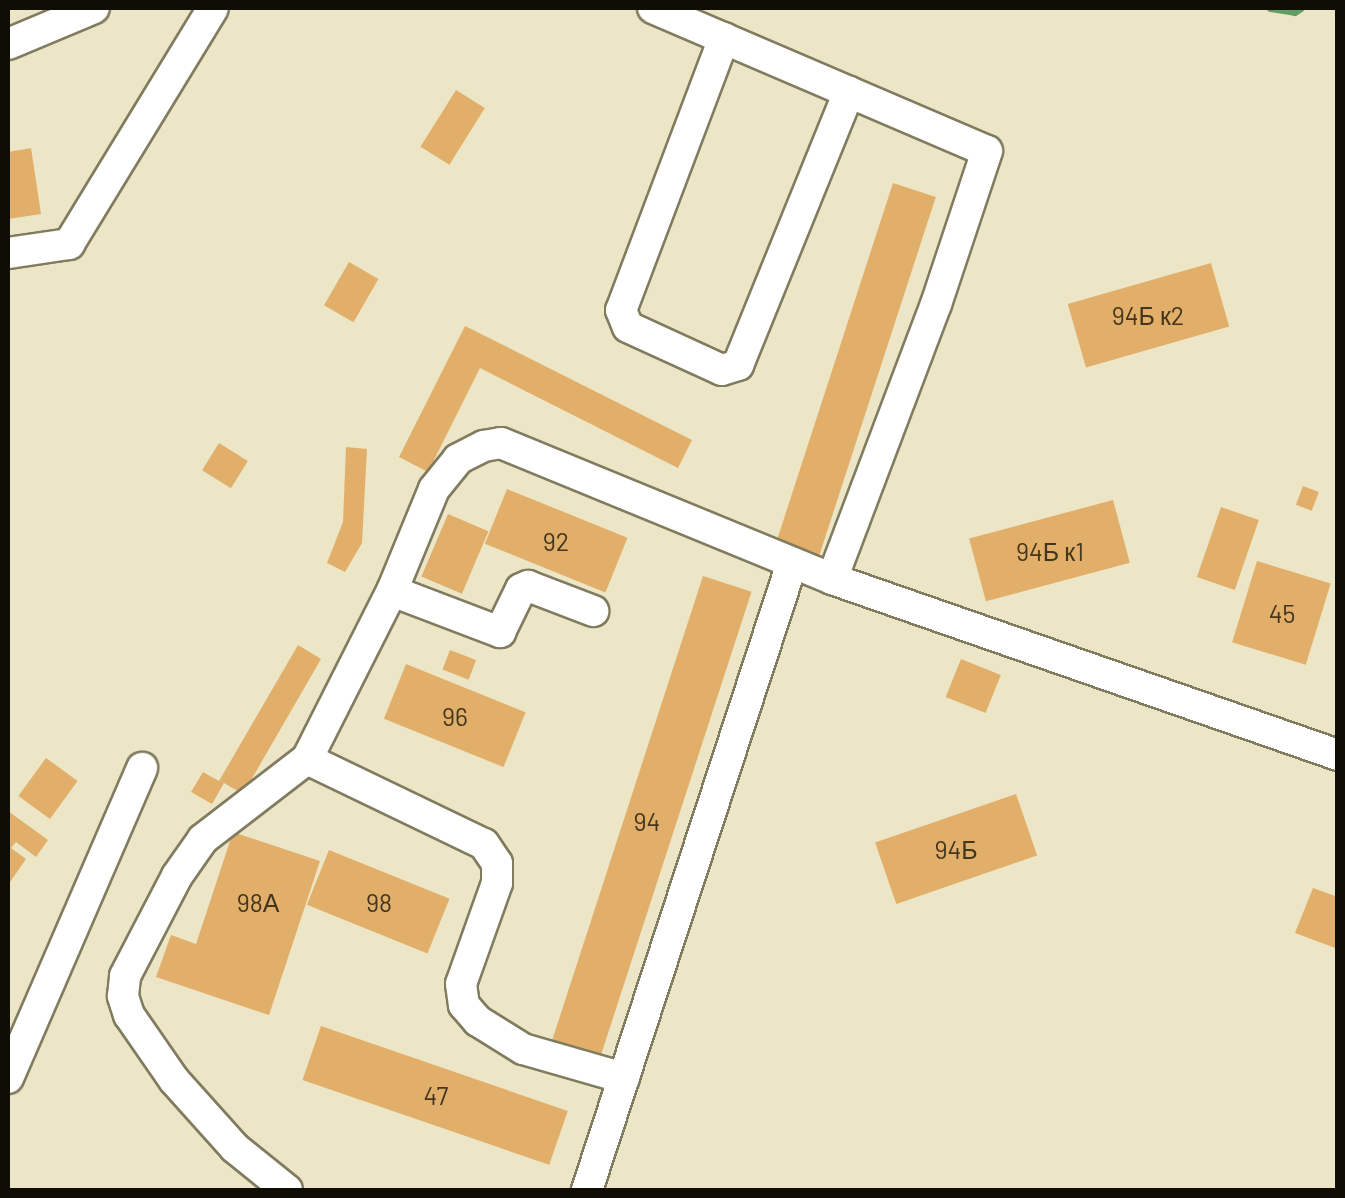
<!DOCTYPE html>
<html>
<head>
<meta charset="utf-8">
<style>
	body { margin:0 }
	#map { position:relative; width:1345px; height:1198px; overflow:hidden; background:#ece6c6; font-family:Barlow,sans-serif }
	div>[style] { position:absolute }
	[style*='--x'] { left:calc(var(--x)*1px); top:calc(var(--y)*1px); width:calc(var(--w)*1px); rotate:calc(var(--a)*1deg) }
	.stream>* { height:8px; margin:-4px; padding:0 4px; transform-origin:4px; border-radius:4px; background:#609e66 }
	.building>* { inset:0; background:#e1af69; transform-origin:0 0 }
	.roads { filter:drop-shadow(2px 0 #817b5f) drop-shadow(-2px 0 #817b5f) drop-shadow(0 2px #817b5f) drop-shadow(0 -2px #817b5f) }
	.minor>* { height:30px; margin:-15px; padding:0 15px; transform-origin:15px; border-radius:15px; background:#fff }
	span { translate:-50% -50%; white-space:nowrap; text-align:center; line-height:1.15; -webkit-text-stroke:9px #ece6c6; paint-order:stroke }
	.number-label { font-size:25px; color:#44361d }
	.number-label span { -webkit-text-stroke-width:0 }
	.frame { position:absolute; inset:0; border:10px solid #0f0d04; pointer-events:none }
</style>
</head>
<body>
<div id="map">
	<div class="stream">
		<i style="--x:1271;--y:8;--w:24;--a:9"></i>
		<i style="--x:1295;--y:12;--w:7;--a:-34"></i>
	</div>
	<div class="building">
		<i style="left:456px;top:90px;width:34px;height:67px;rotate:32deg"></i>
		<i style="clip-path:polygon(31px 148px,41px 214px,8px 219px,8px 152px)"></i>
		<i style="left:893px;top:183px;width:45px;height:377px;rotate:18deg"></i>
		<i style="left:349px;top:262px;width:34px;height:50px;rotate:30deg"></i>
		<i style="left:1211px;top:263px;width:66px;height:149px;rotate:74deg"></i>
		<i style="clip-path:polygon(465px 326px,692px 440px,678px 468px,480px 368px,428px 472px,399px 457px)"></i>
		<i style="left:219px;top:443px;width:34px;height:32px;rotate:32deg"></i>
		<i style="clip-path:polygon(346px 447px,367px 449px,362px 543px,345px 572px,327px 563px,343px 522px)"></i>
		<i style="left:1303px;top:486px;width:17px;height:20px;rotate:21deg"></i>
		<i style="left:507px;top:489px;width:130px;height:59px;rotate:22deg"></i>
		<i style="left:1113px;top:500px;width:65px;height:149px;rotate:75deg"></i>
		<i style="left:1221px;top:507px;width:40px;height:74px;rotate:19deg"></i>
		<i style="left:448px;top:514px;width:44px;height:68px;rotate:23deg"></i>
		<i style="left:1257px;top:561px;width:77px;height:85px;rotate:17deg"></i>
		<i style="left:703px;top:576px;width:51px;height:500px;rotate:18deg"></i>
		<i style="clip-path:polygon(298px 645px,321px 659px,243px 794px,224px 783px,212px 804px,191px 792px,203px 772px,219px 781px)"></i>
		<i style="left:450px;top:650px;width:28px;height:21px;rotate:21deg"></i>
		<i style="left:961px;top:659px;width:43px;height:41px;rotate:22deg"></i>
		<i style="left:406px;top:664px;width:129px;height:59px;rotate:22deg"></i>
		<i style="left:46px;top:758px;width:39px;height:47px;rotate:36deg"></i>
		<i style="left:1016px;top:794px;width:65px;height:149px;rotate:71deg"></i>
		<i style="clip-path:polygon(8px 811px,48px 840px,36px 857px,16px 842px,11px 848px,26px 859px,8px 885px)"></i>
		<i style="clip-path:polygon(233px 832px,320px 861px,269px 1015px,156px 977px,171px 935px,196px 944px)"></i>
		<i style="left:329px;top:850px;width:130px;height:59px;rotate:22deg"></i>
		<i style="clip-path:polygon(1313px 888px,1338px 897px,1338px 949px,1295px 933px)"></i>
		<i style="left:321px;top:1026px;width:261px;height:57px;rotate:19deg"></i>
	</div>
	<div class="roads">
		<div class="minor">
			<i style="--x:653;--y:8;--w:363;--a:23.2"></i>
			<i style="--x:987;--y:151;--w:161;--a:108.4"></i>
			<i style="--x:936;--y:304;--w:294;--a:110.7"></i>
			<i style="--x:724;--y:38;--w:291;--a:110.7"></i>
			<i style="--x:621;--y:310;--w:18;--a:68"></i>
			<i style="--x:628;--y:327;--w:103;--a:24.6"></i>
			<i style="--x:722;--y:370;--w:17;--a:-17"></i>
			<i style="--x:738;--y:365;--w:295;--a:-67.9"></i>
			<i style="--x:8;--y:44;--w:93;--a:-22.7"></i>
			<i style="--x:8;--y:253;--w:62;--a:-8.4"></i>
			<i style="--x:69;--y:244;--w:276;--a:-58.6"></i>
			<i style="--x:392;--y:591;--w:116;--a:20.8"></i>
			<i style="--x:500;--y:632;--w:48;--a:-64"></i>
			<i style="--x:521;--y:589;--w:8;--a:-23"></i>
			<i style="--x:528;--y:586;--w:70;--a:21"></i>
			<i style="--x:307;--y:759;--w:196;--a:25.7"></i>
			<i style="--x:484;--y:844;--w:23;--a:56"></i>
			<i style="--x:497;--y:863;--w:20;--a:90"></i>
			<i style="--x:497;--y:883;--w:107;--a:109.6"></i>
			<i style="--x:461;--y:984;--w:21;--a:82"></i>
			<i style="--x:464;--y:1005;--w:21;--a:49"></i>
			<i style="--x:478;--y:1021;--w:53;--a:31.9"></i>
			<i style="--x:523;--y:1049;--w:105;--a:16"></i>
			<i style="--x:8;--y:1078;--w:338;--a:-66.6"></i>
			<i style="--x:287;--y:1190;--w:67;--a:-141.1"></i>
			<i style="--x:235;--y:1148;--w:91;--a:-131.9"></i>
			<i style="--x:174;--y:1080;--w:79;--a:-124.7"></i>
			<i style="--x:129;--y:1015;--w:20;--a:-108"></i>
			<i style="--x:123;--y:996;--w:20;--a:-84"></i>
			<i style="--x:125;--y:976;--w:113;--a:-62.5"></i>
			<i style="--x:177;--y:876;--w:45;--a:-54.9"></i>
			<i style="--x:203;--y:839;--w:131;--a:-37.6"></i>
			<i style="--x:307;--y:759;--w:188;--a:-63.2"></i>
			<i style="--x:392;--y:591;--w:110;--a:-67.6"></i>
			<i style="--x:434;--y:489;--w:38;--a:-51"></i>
			<i style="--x:458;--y:459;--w:29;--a:-27"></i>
			<i style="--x:484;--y:446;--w:17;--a:-10"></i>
			<i style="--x:501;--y:443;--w:358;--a:22.3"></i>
			<i style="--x:832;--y:579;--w:536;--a:19.18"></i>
			<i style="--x:587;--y:1190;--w:660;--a:-71.89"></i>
		</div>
	</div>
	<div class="number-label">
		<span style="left:1148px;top:315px">94Б к2</span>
		<span style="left:556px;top:541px">92</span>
		<span style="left:1050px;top:551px">94Б к1</span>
		<span style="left:1282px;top:613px">45</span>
		<span style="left:455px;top:716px">96</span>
		<span style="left:647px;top:821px">94</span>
		<span style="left:956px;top:849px">94Б</span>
		<span style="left:258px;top:902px">98А</span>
		<span style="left:379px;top:902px">98</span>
		<span style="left:436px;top:1095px">47</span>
	</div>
	<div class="frame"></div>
</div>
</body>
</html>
